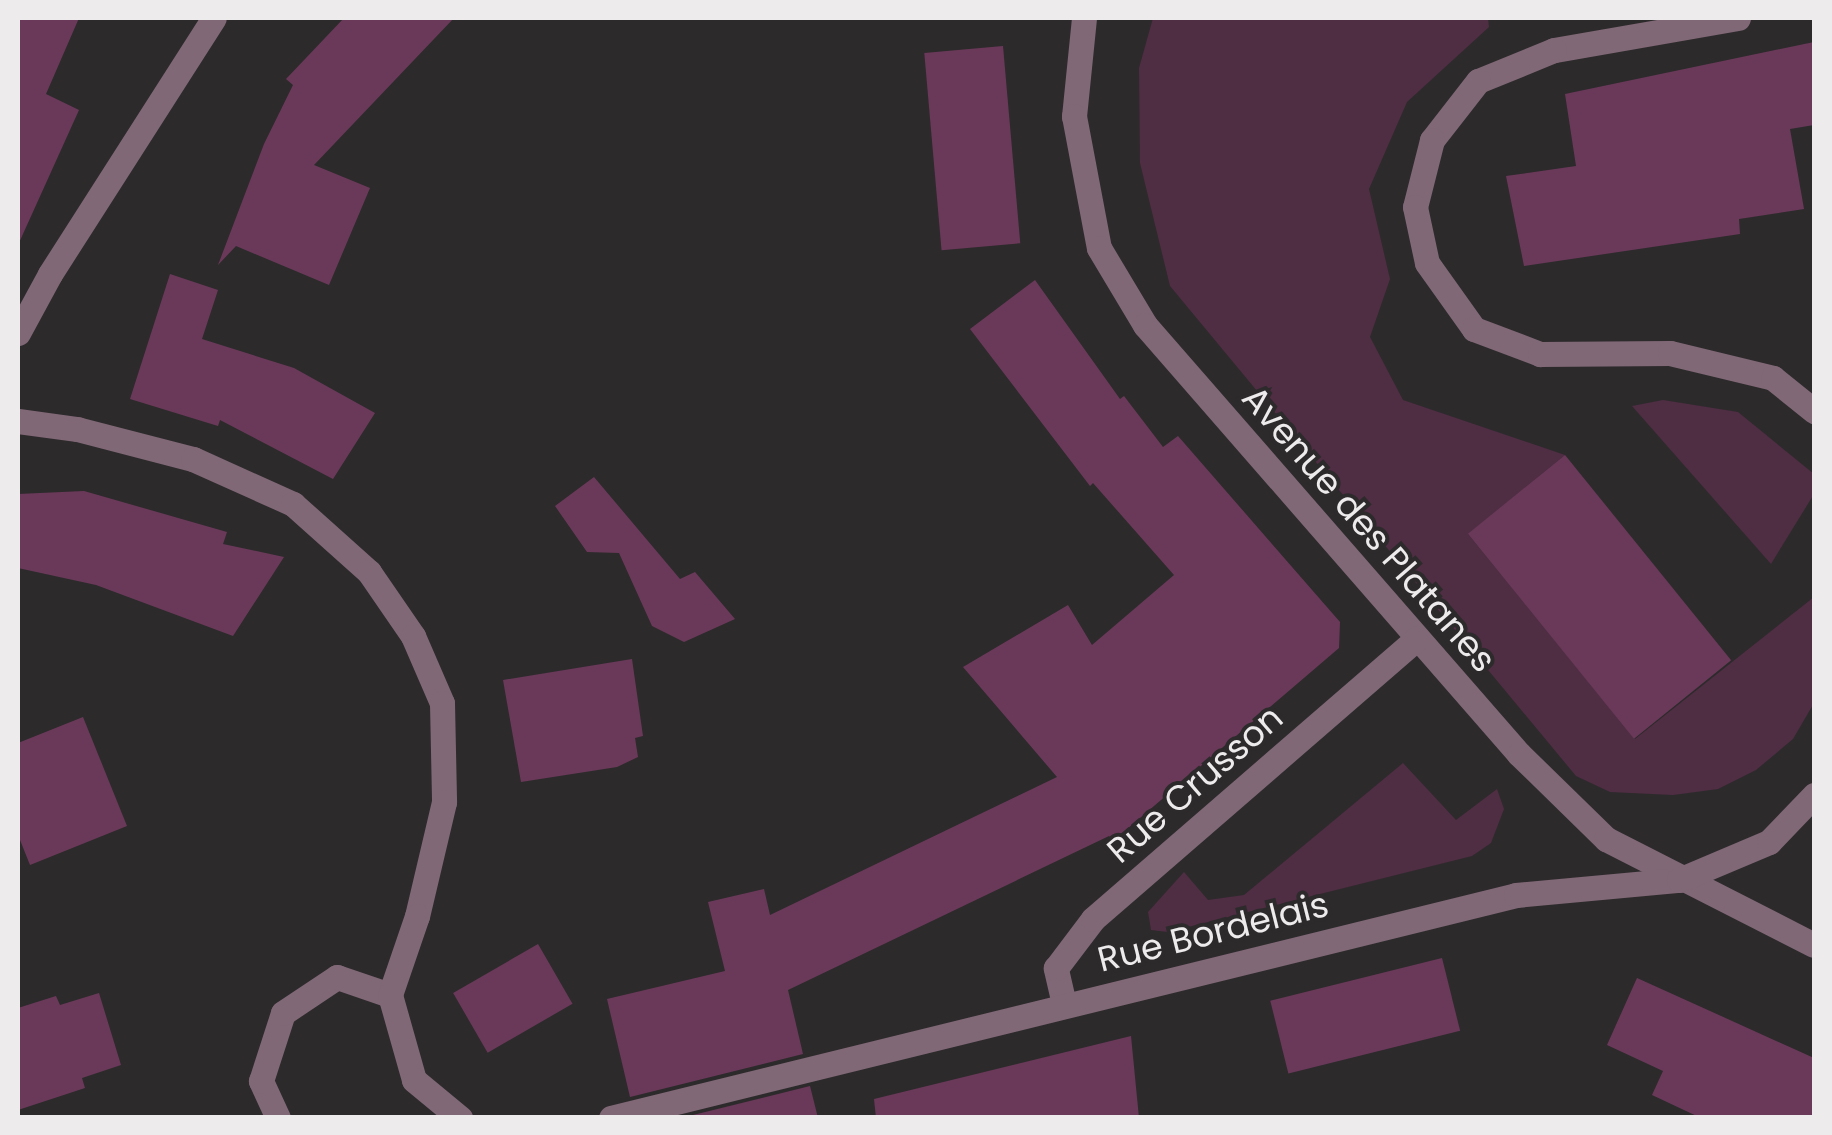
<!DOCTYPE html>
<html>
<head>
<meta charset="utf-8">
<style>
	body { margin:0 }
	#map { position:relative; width:1832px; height:1135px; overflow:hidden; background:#2d2a2c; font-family:Poppins,sans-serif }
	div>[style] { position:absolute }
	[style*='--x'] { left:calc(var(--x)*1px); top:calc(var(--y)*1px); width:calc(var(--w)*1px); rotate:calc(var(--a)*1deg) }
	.green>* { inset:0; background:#4f2d43 }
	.building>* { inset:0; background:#6a3959; transform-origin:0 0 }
	.lane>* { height:25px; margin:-12.5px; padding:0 12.5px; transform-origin:12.5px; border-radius:12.5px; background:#806876 }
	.street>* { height:25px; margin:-12.5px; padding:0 12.5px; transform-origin:12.5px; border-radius:12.5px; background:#806876 }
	span { translate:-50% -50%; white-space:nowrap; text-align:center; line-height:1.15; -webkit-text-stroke:8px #2d2a2c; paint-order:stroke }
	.street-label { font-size:35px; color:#eeebed }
	.frame { position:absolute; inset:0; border:20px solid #eeebed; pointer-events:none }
</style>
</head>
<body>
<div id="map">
	<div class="green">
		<i style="clip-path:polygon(1153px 18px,1488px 18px,1489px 27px,1407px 102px,1369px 189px,1390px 279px,1370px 337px,1403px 400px,1565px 455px,1468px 534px,1635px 739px,1814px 597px,1814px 703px,1793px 739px,1756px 770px,1718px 789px,1673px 795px,1610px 792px,1576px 776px,1170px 286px,1140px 163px,1139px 68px)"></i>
		<i style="clip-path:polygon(1663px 400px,1738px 412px,1814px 474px,1814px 494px,1771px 564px,1632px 406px)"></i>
		<i style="clip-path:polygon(1403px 763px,1456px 820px,1497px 789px,1504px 809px,1491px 843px,1472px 856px,1168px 932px,1151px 930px,1148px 912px,1184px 872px,1208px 900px,1244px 895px)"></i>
	</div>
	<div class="building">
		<i style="clip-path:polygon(18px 18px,79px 18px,46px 94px,79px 110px,18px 245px)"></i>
		<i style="clip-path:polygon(344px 18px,454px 18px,314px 165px,370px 188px,329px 285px,236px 246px,218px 265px,264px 144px,293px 85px,286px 79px)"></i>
		<i style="clip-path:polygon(1814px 42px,1814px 125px,1790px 129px,1804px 209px,1739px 219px,1740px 234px,1524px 266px,1506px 176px,1576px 166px,1565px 94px)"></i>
		<i style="left:1003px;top:46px;width:198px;height:79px;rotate:85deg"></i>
		<i style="clip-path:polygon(170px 274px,218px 290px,202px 339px,294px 368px,375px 413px,333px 479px,220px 420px,218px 426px,130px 399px)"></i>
		<i style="clip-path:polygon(1035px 280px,1120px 399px,1124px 396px,1163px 447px,1178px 436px,1340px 622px,1339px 648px,1113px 841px,1109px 836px,788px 990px,803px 1054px,630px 1097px,607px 999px,725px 971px,708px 902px,764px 889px,770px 915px,1057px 777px,963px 667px,1068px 605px,1092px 645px,1174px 575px,1093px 483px,1090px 486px,970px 329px)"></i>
		<i style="left:1565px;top:455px;width:264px;height:125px;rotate:51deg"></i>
		<i style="clip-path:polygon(594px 477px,680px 579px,695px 572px,735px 619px,684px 642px,652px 626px,619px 553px,587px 552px,555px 506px)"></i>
		<i style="clip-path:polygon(84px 491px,227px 532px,223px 544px,284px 557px,233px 636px,96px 585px,18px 568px,18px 494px)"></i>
		<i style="clip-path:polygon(632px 659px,643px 736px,635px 738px,638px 757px,617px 767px,521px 782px,503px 680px)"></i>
		<i style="clip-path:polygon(83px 717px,127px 826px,30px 865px,18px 835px,18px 743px)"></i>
		<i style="left:538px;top:944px;width:69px;height:98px;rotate:60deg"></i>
		<i style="left:1442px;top:958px;width:75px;height:177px;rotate:76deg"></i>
		<i style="clip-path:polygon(1637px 978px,1814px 1058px,1814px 1118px,1701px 1118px,1652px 1095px,1663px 1071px,1607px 1045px)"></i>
		<i style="clip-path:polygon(99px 993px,121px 1065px,82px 1078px,85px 1088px,18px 1110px,18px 1008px,56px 996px,60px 1005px)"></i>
		<i style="clip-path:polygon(1131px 1036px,1139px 1118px,876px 1118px,874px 1099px)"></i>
		<i style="clip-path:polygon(810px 1086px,818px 1118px,681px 1118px)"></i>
	</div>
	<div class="lane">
		<i style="--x:278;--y:1118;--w:41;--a:-114.7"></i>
		<i style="--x:261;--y:1081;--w:71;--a:-72.1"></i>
		<i style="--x:283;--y:1013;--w:65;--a:-33.7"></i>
		<i style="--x:337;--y:977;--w:56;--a:18.8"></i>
	</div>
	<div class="street">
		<i style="--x:1084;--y:18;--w:99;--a:95.8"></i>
		<i style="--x:1074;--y:116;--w:134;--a:79.3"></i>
		<i style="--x:1099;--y:248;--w:90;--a:59.1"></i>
		<i style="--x:1145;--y:325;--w:569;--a:48.92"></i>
		<i style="--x:1519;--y:754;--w:122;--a:44.3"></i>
		<i style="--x:1606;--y:839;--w:233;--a:27"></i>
		<i style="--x:1738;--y:18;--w:187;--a:170.1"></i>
		<i style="--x:1554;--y:50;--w:82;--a:157.8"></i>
		<i style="--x:1478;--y:81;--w:75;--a:127.9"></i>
		<i style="--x:1432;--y:140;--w:69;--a:104.2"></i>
		<i style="--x:1415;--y:207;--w:57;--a:77.9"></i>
		<i style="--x:1427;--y:263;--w:81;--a:54.5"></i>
		<i style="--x:1474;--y:329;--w:71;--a:20.7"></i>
		<i style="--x:1540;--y:354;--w:130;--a:-0.4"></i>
		<i style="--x:1670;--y:353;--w:106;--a:13.6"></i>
		<i style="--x:1773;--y:378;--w:53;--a:38.8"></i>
		<i style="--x:18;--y:333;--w:67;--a:-61.5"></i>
		<i style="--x:50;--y:274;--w:304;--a:-57.4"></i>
		<i style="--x:18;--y:421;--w:60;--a:7.7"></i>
		<i style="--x:77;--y:429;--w:120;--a:14.5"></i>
		<i style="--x:193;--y:459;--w:110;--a:24.2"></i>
		<i style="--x:293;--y:504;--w:102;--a:41.8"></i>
		<i style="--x:369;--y:572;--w:78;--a:55.5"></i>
		<i style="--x:413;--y:636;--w:73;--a:66.6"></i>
		<i style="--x:442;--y:703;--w:99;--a:88.8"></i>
		<i style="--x:444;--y:802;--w:117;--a:103.3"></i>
		<i style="--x:417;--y:916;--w:83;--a:108.9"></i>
		<i style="--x:390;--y:995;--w:88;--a:74.2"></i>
		<i style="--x:414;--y:1080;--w:60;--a:39.6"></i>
		<i style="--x:1064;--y:1004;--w:37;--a:-103"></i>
		<i style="--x:1056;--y:968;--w:61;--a:-52.9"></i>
		<i style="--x:1093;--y:919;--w:429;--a:-40.9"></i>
		<i style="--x:611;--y:1118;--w:932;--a:-13.84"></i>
		<i style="--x:1516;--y:895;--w:164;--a:-5.3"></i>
		<i style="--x:1679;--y:880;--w:98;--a:-22.9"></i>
		<i style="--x:1769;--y:842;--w:65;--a:-46.2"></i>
	</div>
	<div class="street-label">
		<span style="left:1369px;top:529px;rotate:49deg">Avenue des Platanes</span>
		<span style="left:1195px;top:784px;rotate:-41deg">Rue Crusson</span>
		<span style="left:1213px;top:932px;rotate:-14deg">Rue Bordelais</span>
	</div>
	<div class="frame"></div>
</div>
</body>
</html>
